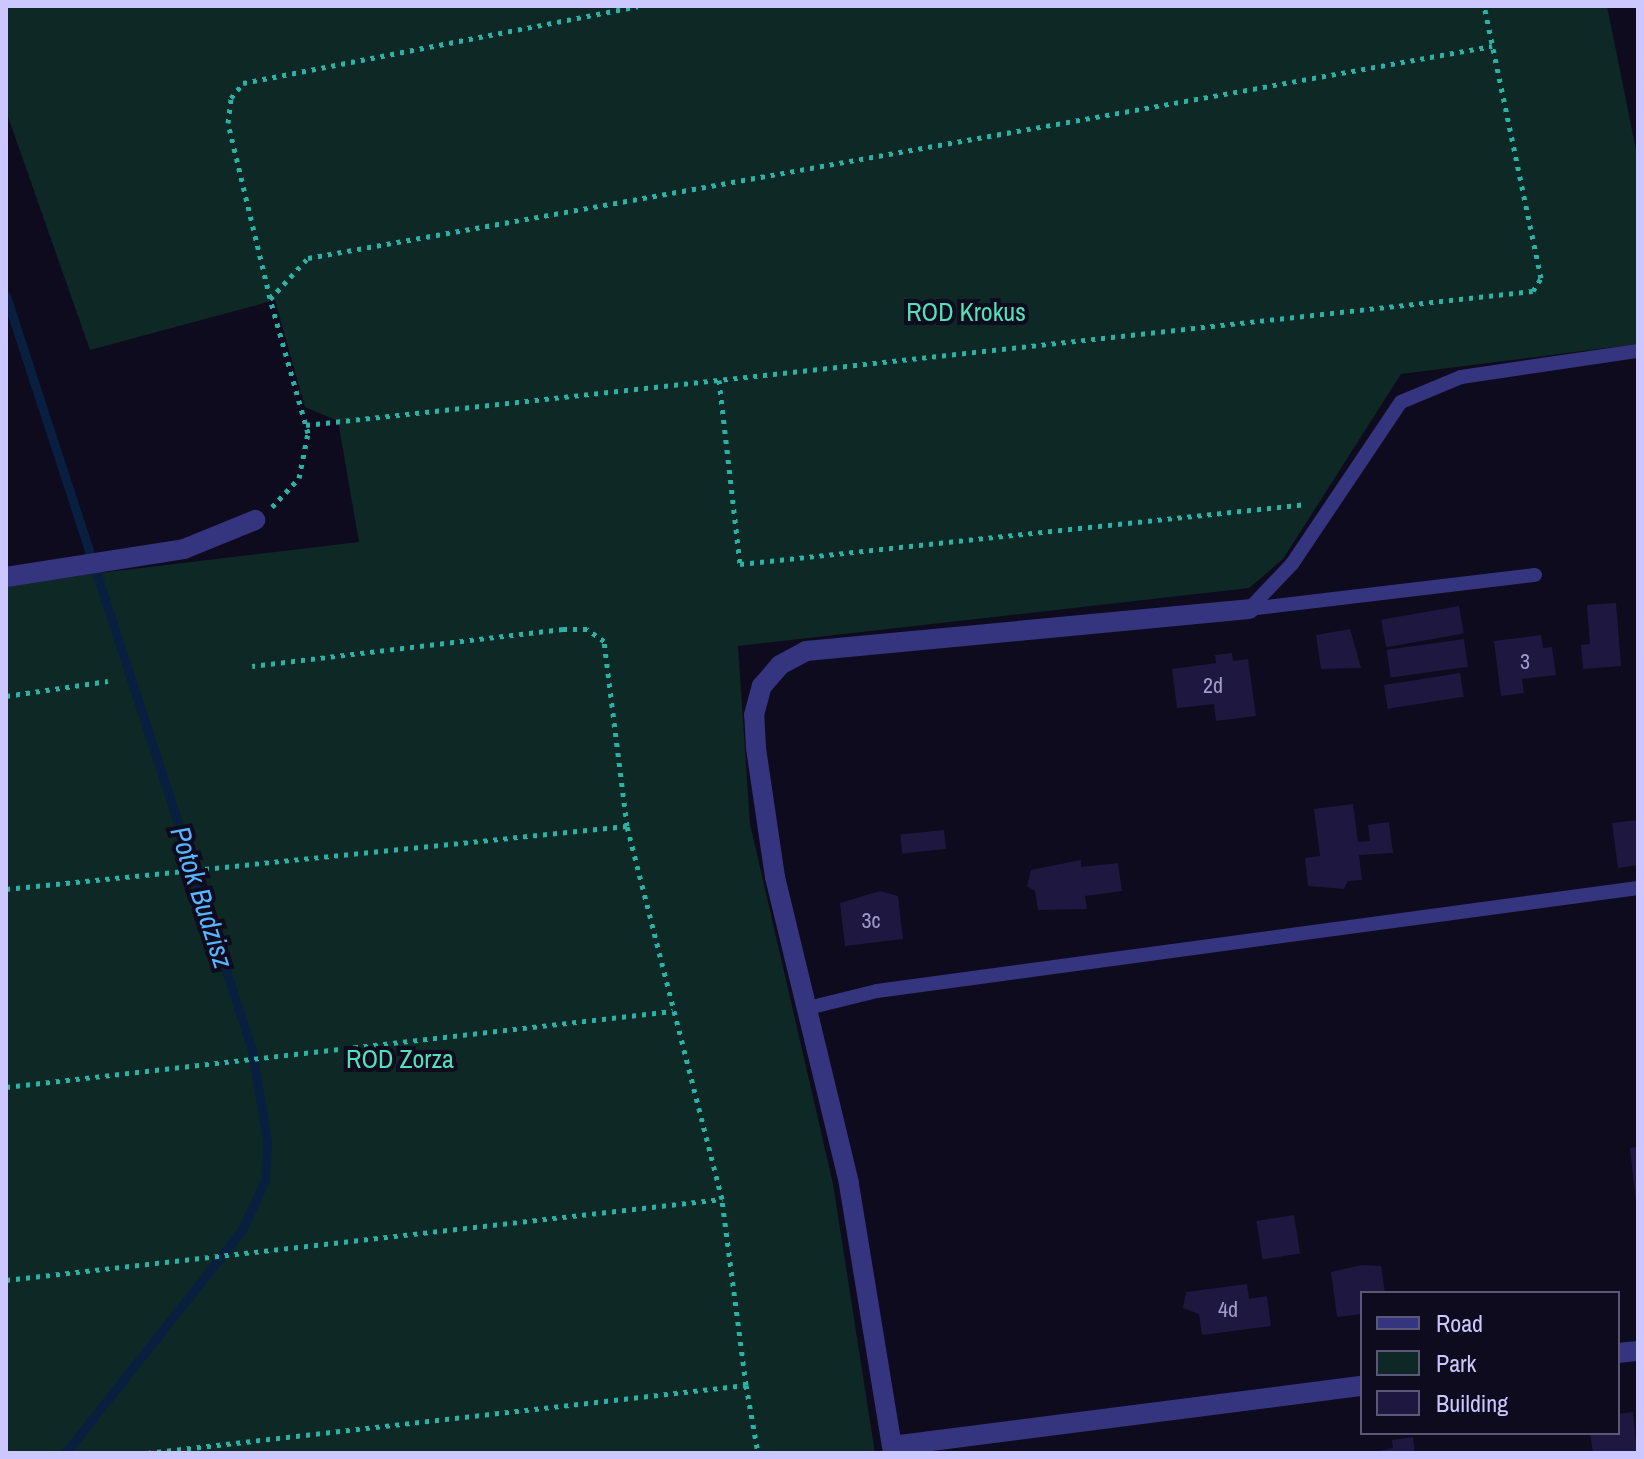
<!DOCTYPE html>
<html>
<head>
<meta charset="utf-8">
<style>
	body { margin:0 }
	#map { position:relative; width:1644px; height:1459px; overflow:hidden; background:#0e0b1e; font-family:"Archivo Narrow",sans-serif }
	div>[style] { position:absolute }
	[style*='--x'] { left:calc(var(--x)*1px); top:calc(var(--y)*1px); width:calc(var(--w)*1px); rotate:calc(var(--a)*1deg) }
	.green>* { inset:0; background:#0e2826 }
	.stream>* { height:9px; margin:-4.5px; padding:0 4.5px; transform-origin:4.5px; border-radius:4.5px; background:#091f3f }
	.building>* { inset:0; background:#1e173f; transform-origin:0 0 }
	.path>* { height:5px; margin-top:-2.5px; transform-origin:0; background:repeating-linear-gradient(90deg,#29b2a5 0 4px,transparent 0 10px) }
	.service>* { height:14px; margin:-7px; padding:0 7px; transform-origin:7px; border-radius:7px; background:#35347f }
	.minor>* { height:20px; margin:-10px; padding:0 10px; transform-origin:10px; border-radius:10px; background:#35347f }
	span { translate:-50% -50%; white-space:nowrap; text-align:center; line-height:1.15; -webkit-text-stroke:8px #0e0b1e; paint-order:stroke }
	.number-label { font-size:22px; color:#a09ccf }
	.number-label span { -webkit-text-stroke-width:0 }
	.park-label { font-size:26px; color:#51e2b9 }
	.water-label { font-size:28px; color:#56b6ff; font-style:italic }
	.frame { position:absolute; inset:0; border:8px solid #ccc8ff; pointer-events:none }
	.legend { position:absolute; left:1360px; top:1291px; width:260px; height:144px; box-sizing:border-box; background:#0e0b1e; border:2px solid #5a5778; margin:0; padding:10px 14px; list-style:none; font-size:24px; color:#ccc8ff }
	.legend li { display:flex; align-items:center; gap:16px; height:40px }
	.legend b { width:40px; border:2px solid #5a5778 }
</style>
</head>
<body>
<div id="map">
	<div class="green">
		<i style="clip-path:polygon(6px 6px,1607px 6px,1638px 160px,1638px 344px,1401px 374px,1283px 559px,1249px 588px,738px 646px,750px 824px,833px 1184px,875px 1453px,6px 1453px,6px 584px,359px 542px,338px 421px,305px 407px,275px 300px,90px 350px,6px 111px)"></i>
	</div>
	<div class="stream">
		<i style="--x:6;--y:296;--w:793;--a:71.93"></i>
		<i style="--x:252;--y:1050;--w:93;--a:80.7"></i>
		<i style="--x:267;--y:1142;--w:38;--a:93"></i>
		<i style="--x:265;--y:1180;--w:55;--a:114.7"></i>
		<i style="--x:242;--y:1230;--w:285;--a:128.4"></i>
	</div>
	<div class="building">
		<i style="clip-path:polygon(1616px 603px,1621px 666px,1583px 669px,1581px 645px,1590px 644px,1587px 605px)"></i>
		<i style="left:1459px;top:606px;width:28px;height:79px;rotate:80deg"></i>
		<i style="clip-path:polygon(1350px 629px,1361px 668px,1321px 669px,1316px 635px)"></i>
		<i style="clip-path:polygon(1541px 635px,1543px 648px,1552px 647px,1556px 675px,1522px 679px,1524px 693px,1501px 696px,1494px 641px)"></i>
		<i style="left:1464px;top:639px;width:28px;height:78px;rotate:82deg"></i>
		<i style="clip-path:polygon(1232px 653px,1233px 661px,1248px 659px,1256px 716px,1216px 721px,1214px 704px,1177px 708px,1172px 669px,1216px 663px,1215px 655px)"></i>
		<i style="left:1460px;top:673px;width:24px;height:77px;rotate:81deg"></i>
		<i style="clip-path:polygon(1353px 804px,1358px 842px,1370px 841px,1368px 825px,1389px 822px,1393px 853px,1359px 855px,1362px 880px,1348px 881px,1344px 889px,1308px 886px,1305px 858px,1320px 856px,1314px 809px)"></i>
		<i style="clip-path:polygon(1638px 820px,1638px 865px,1618px 868px,1612px 823px)"></i>
		<i style="left:944px;top:830px;width:19px;height:44px;rotate:84deg"></i>
		<i style="clip-path:polygon(1081px 860px,1081px 867px,1118px 863px,1122px 891px,1085px 896px,1087px 909px,1038px 910px,1035px 891px,1027px 886px,1031px 870px)"></i>
		<i style="clip-path:polygon(880px 891px,898px 896px,903px 939px,845px 946px,840px 903px)"></i>
		<i style="clip-path:polygon(1638px 1147px,1638px 1203px,1636px 1203px,1630px 1148px)"></i>
		<i style="left:1294px;top:1215px;width:39px;height:38px;rotate:81deg"></i>
		<i style="clip-path:polygon(1362px 1265px,1381px 1266px,1385px 1293px,1362px 1293px,1362px 1314px,1337px 1317px,1331px 1272px)"></i>
		<i style="clip-path:polygon(1247px 1284px,1249px 1299px,1267px 1296px,1271px 1326px,1202px 1335px,1199px 1314px,1183px 1308px,1186px 1292px)"></i>
		<i style="clip-path:polygon(1633px 1412px,1637px 1453px,1593px 1453px,1590px 1433px,1618px 1433px,1618px 1414px)"></i>
		<i style="clip-path:polygon(1413px 1437px,1415px 1453px,1370px 1453px,1393px 1448px,1392px 1440px)"></i>
	</div>
	<div class="path">
		<i style="--x:270;--y:298;--w:180;--a:-103.5"></i>
		<i style="--x:228;--y:123;--w:25;--a:-83"></i>
		<i style="--x:231;--y:98;--w:19;--a:-51"></i>
		<i style="--x:243;--y:83;--w:402;--a:-11"></i>
		<i style="--x:719;--y:380;--w:185;--a:83.5"></i>
		<i style="--x:740;--y:564;--w:570;--a:-6.04"></i>
		<i style="--x:306;--y:425;--w:1234;--a:-6.23"></i>
		<i style="--x:1533;--y:291;--w:15;--a:-58"></i>
		<i style="--x:1541;--y:278;--w:278;--a:-101.8"></i>
		<i style="--x:272;--y:507;--w:40;--a:-47"></i>
		<i style="--x:299;--y:478;--w:46;--a:-78.7"></i>
		<i style="--x:308;--y:433;--w:139;--a:-105.8"></i>
		<i style="--x:270;--y:299;--w:56;--a:-47.2"></i>
		<i style="--x:308;--y:258;--w:1203;--a:-10.15"></i>
		<i style="--x:6;--y:696;--w:103;--a:-8.4"></i>
		<i style="--x:6;--y:889;--w:624;--a:-5.79"></i>
		<i style="--x:6;--y:1087;--w:671;--a:-6.5"></i>
		<i style="--x:6;--y:1280;--w:721;--a:-6.45"></i>
		<i style="--x:746;--y:1385;--w:69;--a:80"></i>
		<i style="--x:147;--y:1453;--w:603;--a:-6.48"></i>
		<i style="--x:746;--y:1385;--w:188;--a:-97.4"></i>
		<i style="--x:722;--y:1199;--w:385;--a:-104.3"></i>
		<i style="--x:627;--y:826;--w:186;--a:-97.1"></i>
		<i style="--x:604;--y:641;--w:21;--a:-145"></i>
		<i style="--x:587;--y:629;--w:24;--a:180"></i>
		<i style="--x:563;--y:629;--w:313;--a:173.2"></i>
	</div>
	<div class="service">
		<i style="--x:1249;--y:609;--w:62;--a:-46.3"></i>
		<i style="--x:1292;--y:564;--w:195;--a:-56.1"></i>
		<i style="--x:1401;--y:402;--w:65;--a:-22.6"></i>
		<i style="--x:1461;--y:377;--w:179;--a:-8.4"></i>
		<i style="--x:1249;--y:609;--w:288;--a:-6.8"></i>
		<i style="--x:808;--y:1008;--w:71;--a:-13.8"></i>
		<i style="--x:877;--y:991;--w:768;--a:-7.71"></i>
	</div>
	<div class="minor">
		<i style="--x:6;--y:577;--w:180;--a:-8.9"></i>
		<i style="--x:184;--y:549;--w:77;--a:-22.2"></i>
		<i style="--x:1618;--y:1353;--w:20;--a:-6"></i>
		<i style="--x:892;--y:1446;--w:474;--a:-7.3"></i>
		<i style="--x:893;--y:1453;--w:274;--a:-99.3"></i>
		<i style="--x:849;--y:1183;--w:315;--a:-103.6"></i>
		<i style="--x:775;--y:877;--w:130;--a:-98.4"></i>
		<i style="--x:756;--y:748;--w:33;--a:-93"></i>
		<i style="--x:754;--y:715;--w:30;--a:-75"></i>
		<i style="--x:762;--y:686;--w:28;--a:-49"></i>
		<i style="--x:780;--y:665;--w:30;--a:-28"></i>
		<i style="--x:806;--y:651;--w:445;--a:-5.4"></i>
	</div>
	<div class="number-label">
		<span style="left:1525px;top:662px">3</span>
		<span style="left:1213px;top:686px">2d</span>
		<span style="left:871px;top:921px">3c</span>
		<span style="left:1228px;top:1310px">4d</span>
	</div>
	<div class="park-label">
		<span style="left:966px;top:312px">ROD Krokus</span>
		<span style="left:400px;top:1059px">ROD Zorza</span>
	</div>
	<div class="water-label">
		<span style="left:202px;top:897px;rotate:72deg">Potok Budzisz</span>
	</div>
	<div class="frame"></div>
	<ul class="legend">
	<li><b style="height:10px;background:#35347f"></b>Road</li>
	<li><b style="height:22px;background:#0e2826"></b>Park</li>
	<li><b style="height:22px;background:#1e173f"></b>Building</li>
	</ul>
</div>
</body>
</html>
